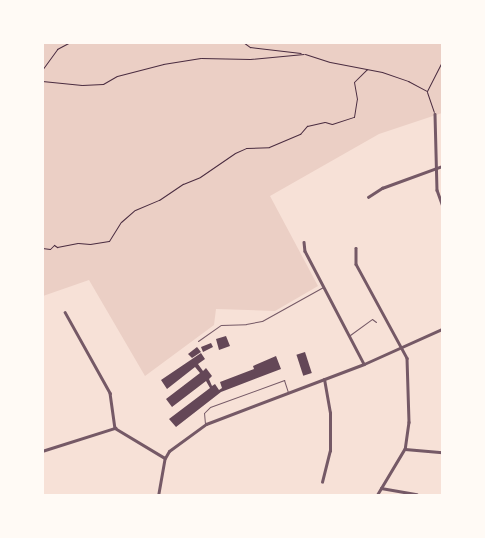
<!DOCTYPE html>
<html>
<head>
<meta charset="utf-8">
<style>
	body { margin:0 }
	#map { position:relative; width:485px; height:538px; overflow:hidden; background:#f7e1d7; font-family:"Open Sans",sans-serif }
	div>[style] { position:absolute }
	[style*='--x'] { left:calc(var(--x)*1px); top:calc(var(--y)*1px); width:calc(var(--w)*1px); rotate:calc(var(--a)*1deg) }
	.green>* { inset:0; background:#ebcfc5 }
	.building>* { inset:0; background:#644757; transform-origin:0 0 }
	.path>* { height:1px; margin:-0.5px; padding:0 0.5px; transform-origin:0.5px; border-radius:0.5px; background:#4a2c40 }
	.service>* { height:1px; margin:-0.5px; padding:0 0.5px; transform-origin:0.5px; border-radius:0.5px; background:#755966 }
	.minor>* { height:2.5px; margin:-1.25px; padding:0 1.25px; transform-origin:1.25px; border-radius:1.25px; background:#755966 }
	.tertiary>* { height:3px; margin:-1.5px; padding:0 1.5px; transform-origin:1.5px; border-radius:1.5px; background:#755966 }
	span { translate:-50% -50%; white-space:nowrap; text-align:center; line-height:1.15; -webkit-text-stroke:4.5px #fffaf5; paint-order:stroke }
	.frame { position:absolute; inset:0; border:44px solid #fffaf5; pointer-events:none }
</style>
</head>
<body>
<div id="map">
	<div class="green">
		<i style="clip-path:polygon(43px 43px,442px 43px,442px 113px,379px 134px,270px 196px,318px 286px,275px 311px,216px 309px,214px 325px,145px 376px,89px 280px,43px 296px)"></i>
	</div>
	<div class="building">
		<i style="clip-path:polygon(226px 336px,230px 346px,219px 350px,216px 339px)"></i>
		<i style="clip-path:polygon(211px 343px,213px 347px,203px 352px,201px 347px)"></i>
		<i style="clip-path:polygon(197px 347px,201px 352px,192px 358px,188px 354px)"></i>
		<i style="left:305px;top:352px;width:22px;height:9px;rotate:72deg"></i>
		<i style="clip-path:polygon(201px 353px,205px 359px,198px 364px,203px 371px,206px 368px,212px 376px,209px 379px,212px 386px,215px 384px,219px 390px,222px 388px,220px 382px,254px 369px,253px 366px,276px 356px,281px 369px,221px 392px,176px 427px,169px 419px,210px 388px,206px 381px,172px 407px,166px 399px,200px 373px,195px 367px,167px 389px,161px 380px)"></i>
	</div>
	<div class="path">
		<i style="--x:243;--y:42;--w:9;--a:36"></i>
		<i style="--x:250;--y:47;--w:51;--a:6.7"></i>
		<i style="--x:305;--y:54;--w:26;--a:18"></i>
		<i style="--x:330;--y:62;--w:53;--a:10.9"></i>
		<i style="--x:382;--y:72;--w:28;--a:19"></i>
		<i style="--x:408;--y:81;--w:21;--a:28"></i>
		<i style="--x:427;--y:91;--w:34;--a:-63"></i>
		<i style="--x:42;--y:70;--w:26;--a:-54"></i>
		<i style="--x:57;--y:49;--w:15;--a:-28"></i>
		<i style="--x:42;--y:81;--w:40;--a:5.7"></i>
		<i style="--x:82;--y:85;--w:21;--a:-3"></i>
		<i style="--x:103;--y:84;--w:16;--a:-30"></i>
		<i style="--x:117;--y:76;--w:48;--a:-14.6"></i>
		<i style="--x:163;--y:64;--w:38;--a:-9"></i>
		<i style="--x:201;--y:58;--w:49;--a:1.2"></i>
		<i style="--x:250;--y:59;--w:54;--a:-5.3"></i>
		<i style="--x:427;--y:92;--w:21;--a:71"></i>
		<i style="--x:42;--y:248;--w:8;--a:7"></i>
		<i style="--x:50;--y:249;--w:6;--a:-45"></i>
		<i style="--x:54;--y:245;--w:4;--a:34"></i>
		<i style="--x:57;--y:247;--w:21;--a:-11"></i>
		<i style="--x:78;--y:243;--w:12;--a:5"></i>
		<i style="--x:90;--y:244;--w:19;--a:-9"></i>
		<i style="--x:109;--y:241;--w:22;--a:-58"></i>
		<i style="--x:121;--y:222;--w:18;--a:-41"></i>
		<i style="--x:135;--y:210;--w:26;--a:-23"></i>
		<i style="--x:159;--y:200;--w:29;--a:-34"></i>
		<i style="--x:183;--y:184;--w:18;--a:-22"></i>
		<i style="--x:200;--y:177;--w:42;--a:-34.4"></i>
		<i style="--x:235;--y:153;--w:12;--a:-24"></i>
		<i style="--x:246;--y:148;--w:23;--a:-2"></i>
		<i style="--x:269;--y:147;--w:34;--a:-23"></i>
		<i style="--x:300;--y:134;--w:11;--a:-49"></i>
		<i style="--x:307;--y:126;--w:18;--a:-13"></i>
		<i style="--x:325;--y:122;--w:7;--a:16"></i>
		<i style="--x:332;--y:124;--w:23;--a:-18"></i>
		<i style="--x:354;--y:117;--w:18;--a:-81"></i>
		<i style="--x:357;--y:99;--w:17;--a:-100"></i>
		<i style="--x:354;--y:82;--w:18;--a:-45"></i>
	</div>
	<div class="service">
		<i style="--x:350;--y:335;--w:27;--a:-36"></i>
		<i style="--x:372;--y:319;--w:5;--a:37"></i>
		<i style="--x:198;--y:341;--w:28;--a:-35"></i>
		<i style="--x:221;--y:325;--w:25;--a:-2"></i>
		<i style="--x:246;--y:324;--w:16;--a:-11"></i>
		<i style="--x:262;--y:321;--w:70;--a:-29.1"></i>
		<i style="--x:205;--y:424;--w:11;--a:-95"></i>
		<i style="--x:204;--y:413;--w:8;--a:-45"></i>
		<i style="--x:210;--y:407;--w:79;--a:-20"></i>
		<i style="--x:284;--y:380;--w:13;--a:72"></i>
	</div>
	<div class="minor">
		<i style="--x:435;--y:114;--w:76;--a:88.5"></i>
		<i style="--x:437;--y:190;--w:15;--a:70"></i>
		<i style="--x:368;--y:197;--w:17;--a:-33"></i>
		<i style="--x:382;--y:188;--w:64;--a:-20.1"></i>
		<i style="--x:304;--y:242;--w:9;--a:84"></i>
		<i style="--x:305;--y:251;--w:127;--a:62.4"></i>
		<i style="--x:356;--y:248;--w:16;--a:90"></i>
		<i style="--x:356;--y:264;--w:107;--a:61.5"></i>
		<i style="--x:407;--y:358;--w:64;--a:88.2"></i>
		<i style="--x:409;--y:422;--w:27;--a:98"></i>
		<i style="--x:405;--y:449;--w:55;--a:120.8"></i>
		<i style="--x:65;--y:312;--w:93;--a:60.9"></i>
		<i style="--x:110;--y:393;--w:35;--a:82"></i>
		<i style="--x:405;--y:449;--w:37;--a:5"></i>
		<i style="--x:42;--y:451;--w:77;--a:-17.5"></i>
		<i style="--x:115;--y:428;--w:58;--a:31"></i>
		<i style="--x:322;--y:482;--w:32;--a:-76"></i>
		<i style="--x:330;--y:451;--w:38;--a:-90"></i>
		<i style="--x:330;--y:413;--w:34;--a:-100"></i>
		<i style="--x:381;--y:488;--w:36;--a:10"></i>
	</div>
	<div class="tertiary">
		<i style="--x:158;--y:496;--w:39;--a:-80"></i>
		<i style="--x:165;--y:458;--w:8;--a:-60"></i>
		<i style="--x:169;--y:451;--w:46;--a:-36.1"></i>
		<i style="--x:206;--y:424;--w:169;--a:-20.8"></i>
		<i style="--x:364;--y:364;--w:85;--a:-24.2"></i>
	</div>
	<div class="frame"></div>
</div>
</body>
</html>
